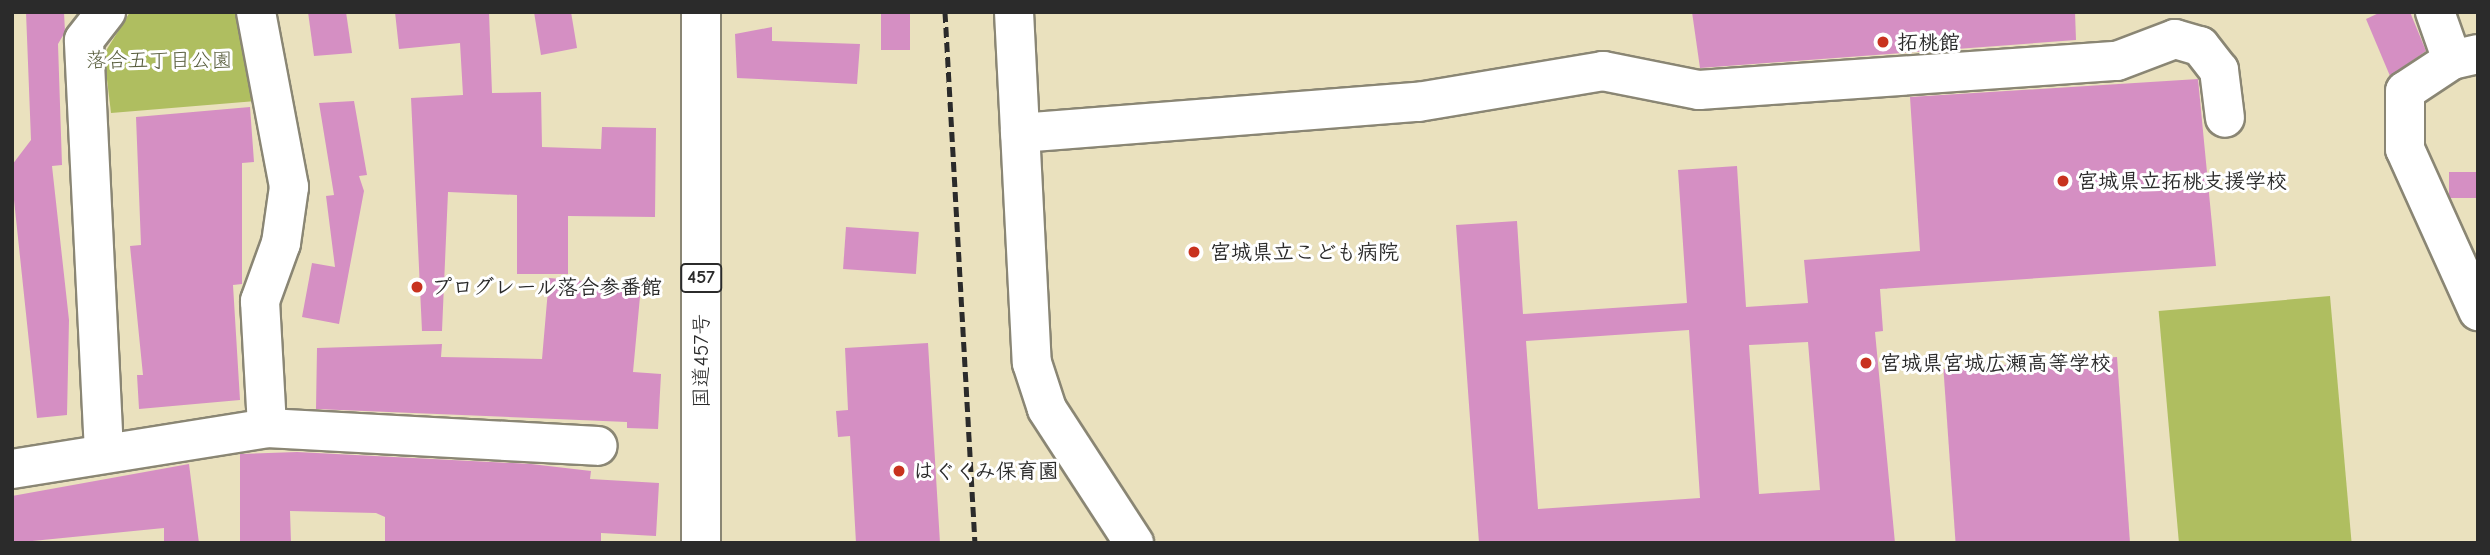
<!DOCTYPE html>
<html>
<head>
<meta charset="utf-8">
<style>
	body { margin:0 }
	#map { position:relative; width:2490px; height:555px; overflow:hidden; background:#eae1be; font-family:"Comic Neue","Klee One",sans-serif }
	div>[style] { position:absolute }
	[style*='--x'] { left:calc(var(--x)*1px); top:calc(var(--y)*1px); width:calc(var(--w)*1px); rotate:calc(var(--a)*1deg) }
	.green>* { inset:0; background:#afbe60; transform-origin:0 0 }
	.building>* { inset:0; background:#d58fc3; transform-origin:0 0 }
	.roads { filter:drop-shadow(2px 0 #8a8674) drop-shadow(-2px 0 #8a8674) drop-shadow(0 2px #8a8674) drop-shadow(0 -2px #8a8674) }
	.minor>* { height:38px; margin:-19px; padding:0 19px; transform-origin:19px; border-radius:19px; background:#fff }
	.highway>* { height:38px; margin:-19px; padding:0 19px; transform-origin:19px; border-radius:19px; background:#fff }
	.rail>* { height:5px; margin-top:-2.5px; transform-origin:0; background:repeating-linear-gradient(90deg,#2b2b2b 0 10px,transparent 0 15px) }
	.dots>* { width:19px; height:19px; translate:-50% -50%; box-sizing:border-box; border:4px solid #fff; border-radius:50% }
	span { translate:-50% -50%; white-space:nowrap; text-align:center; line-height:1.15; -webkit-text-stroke:6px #fff; paint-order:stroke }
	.shield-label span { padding:2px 5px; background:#fff; border:2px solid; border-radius:5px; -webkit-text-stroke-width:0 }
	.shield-label { font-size:19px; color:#2b2b2b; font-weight:700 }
	.poi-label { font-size:21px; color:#2b2b2b; font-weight:700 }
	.left { translate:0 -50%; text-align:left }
	.park-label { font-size:21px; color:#595e3e }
	.street-label { font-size:21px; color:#2b2b2b }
	.frame { position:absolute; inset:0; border:14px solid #2b2b2b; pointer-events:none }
</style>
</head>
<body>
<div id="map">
	<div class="green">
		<i style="clip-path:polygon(130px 12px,243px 12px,257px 101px,111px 113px,104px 54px)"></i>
		<i style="left:2330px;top:296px;width:248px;height:172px;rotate:85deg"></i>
	</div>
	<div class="building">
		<i style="clip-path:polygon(26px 12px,64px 12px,65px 32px,58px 44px,62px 165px,52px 166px,69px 320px,67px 415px,37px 418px,12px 181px,12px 165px,31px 140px)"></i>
		<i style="clip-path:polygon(308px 12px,346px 12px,352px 53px,314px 56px)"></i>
		<i style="clip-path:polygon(395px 12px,489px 12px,492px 93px,541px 92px,542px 147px,601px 149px,602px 127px,656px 128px,655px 217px,568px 216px,568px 274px,517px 274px,517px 195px,448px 192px,442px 331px,422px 331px,411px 98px,463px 95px,460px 43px,399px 49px)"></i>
		<i style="clip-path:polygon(534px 12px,571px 12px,577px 48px,541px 55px)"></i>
		<i style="left:881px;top:12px;width:29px;height:38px"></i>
		<i style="clip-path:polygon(1692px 12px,2075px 12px,2076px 40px,1700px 68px)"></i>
		<i style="clip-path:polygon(2381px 12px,2410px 12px,2426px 51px,2390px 76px,2366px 19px)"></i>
		<i style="clip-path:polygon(772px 27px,772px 41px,860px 44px,857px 84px,737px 78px,735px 34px)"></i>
		<i style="clip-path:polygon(evenodd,2198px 79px,2216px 266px,1880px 289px,1883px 331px,1875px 332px,1895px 543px,1479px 543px,1456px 225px,1517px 221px,1523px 314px,1687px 303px,1678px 170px,1737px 166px,1746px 307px,1808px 303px,1804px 260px,1920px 251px,1910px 97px,2198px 79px,1689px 330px,1700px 498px,1538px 509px,1526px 341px,1689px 330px,2198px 79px,1808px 342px,1820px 490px,1759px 494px,1749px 345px,1808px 342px)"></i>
		<i style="clip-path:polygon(354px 101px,367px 175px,359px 176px,364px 191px,339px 324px,302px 317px,312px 263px,335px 267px,326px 196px,334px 195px,319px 103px)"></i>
		<i style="clip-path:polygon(250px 107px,254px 162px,242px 163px,242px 284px,233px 285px,240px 400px,139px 409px,137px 375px,143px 375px,130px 246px,141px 245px,136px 117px)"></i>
		<i style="left:2478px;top:172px;width:26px;height:29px;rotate:90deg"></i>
		<i style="left:846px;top:227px;width:73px;height:42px;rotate:4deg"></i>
		<i style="clip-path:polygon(549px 278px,641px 286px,633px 372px,661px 374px,658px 429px,627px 428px,627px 422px,316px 409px,317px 348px,442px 344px,441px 357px,542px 359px)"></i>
		<i style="clip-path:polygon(928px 343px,940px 543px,856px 543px,850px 436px,838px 437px,836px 411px,848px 410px,845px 348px)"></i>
		<i style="left:2117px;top:357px;width:187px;height:174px;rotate:86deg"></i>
		<i style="clip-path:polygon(297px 452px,531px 464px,591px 471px,590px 479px,659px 483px,656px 536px,601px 533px,601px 543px,385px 543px,385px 517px,376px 513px,290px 511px,291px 543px,240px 543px,240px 454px)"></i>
		<i style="clip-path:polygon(189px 464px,199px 543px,164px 543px,164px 528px,12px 543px,12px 496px)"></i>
	</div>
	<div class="roads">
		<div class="minor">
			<i style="--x:256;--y:12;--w:178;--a:79.3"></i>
			<i style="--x:289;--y:187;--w:57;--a:98.1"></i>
			<i style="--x:281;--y:243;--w:62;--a:109.9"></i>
			<i style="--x:260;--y:301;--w:127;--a:86.8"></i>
			<i style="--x:1014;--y:12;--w:351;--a:87.1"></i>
			<i style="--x:1032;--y:363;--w:48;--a:71.9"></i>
			<i style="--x:1047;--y:409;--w:160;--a:57"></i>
			<i style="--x:2435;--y:12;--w:51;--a:70.5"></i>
			<i style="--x:2478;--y:54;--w:27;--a:167"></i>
			<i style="--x:2452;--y:60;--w:56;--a:146.6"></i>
			<i style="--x:2405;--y:91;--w:58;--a:90"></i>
			<i style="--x:2405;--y:149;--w:178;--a:65.7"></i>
			<i style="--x:1020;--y:133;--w:399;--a:-4.5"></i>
			<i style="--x:1418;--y:102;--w:188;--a:-9.5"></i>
			<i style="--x:1603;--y:71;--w:98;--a:11.2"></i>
			<i style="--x:1699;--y:90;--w:419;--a:-4"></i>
			<i style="--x:2117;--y:61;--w:62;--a:-20.8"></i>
			<i style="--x:2175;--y:39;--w:26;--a:16"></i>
			<i style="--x:2200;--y:46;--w:31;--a:52"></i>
			<i style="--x:2219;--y:70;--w:48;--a:82.9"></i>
			<i style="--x:104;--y:452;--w:412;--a:-92.8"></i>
			<i style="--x:84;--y:40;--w:36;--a:-52"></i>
			<i style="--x:12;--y:469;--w:258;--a:-9.1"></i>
			<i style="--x:267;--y:428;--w:331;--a:3.1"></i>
		</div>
		<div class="highway">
			<i style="--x:701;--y:12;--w:531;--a:90"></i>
		</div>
	</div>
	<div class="rail">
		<i style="--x:945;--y:12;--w:532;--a:86.77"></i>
	</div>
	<div class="dots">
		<i style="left:1883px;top:42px;background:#c8321e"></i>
		<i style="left:2063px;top:181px;background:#c8321e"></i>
		<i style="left:1194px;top:252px;background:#c8321e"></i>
		<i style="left:417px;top:287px;background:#c8321e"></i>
		<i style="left:1866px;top:363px;background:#c8321e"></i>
		<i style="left:899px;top:471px;background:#c8321e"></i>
	</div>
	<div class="shield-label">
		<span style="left:701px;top:278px">457</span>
	</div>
	<div class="poi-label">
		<span class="left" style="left:1897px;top:42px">拓桃館</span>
		<span class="left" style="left:2077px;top:181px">宮城県立拓桃支援学校</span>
		<span class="left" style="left:1210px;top:252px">宮城県立こども病院</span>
		<span class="left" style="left:431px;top:287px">プログレール落合参番館</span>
		<span class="left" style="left:1880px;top:363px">宮城県宮城広瀬高等学校</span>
		<span class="left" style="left:913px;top:471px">はぐくみ保育園</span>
	</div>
	<div class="park-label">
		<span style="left:159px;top:60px">落合五丁目公園</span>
	</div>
	<div class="street-label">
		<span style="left:701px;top:361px;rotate:-90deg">国道457号</span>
	</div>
	<div class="frame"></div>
</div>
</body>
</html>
